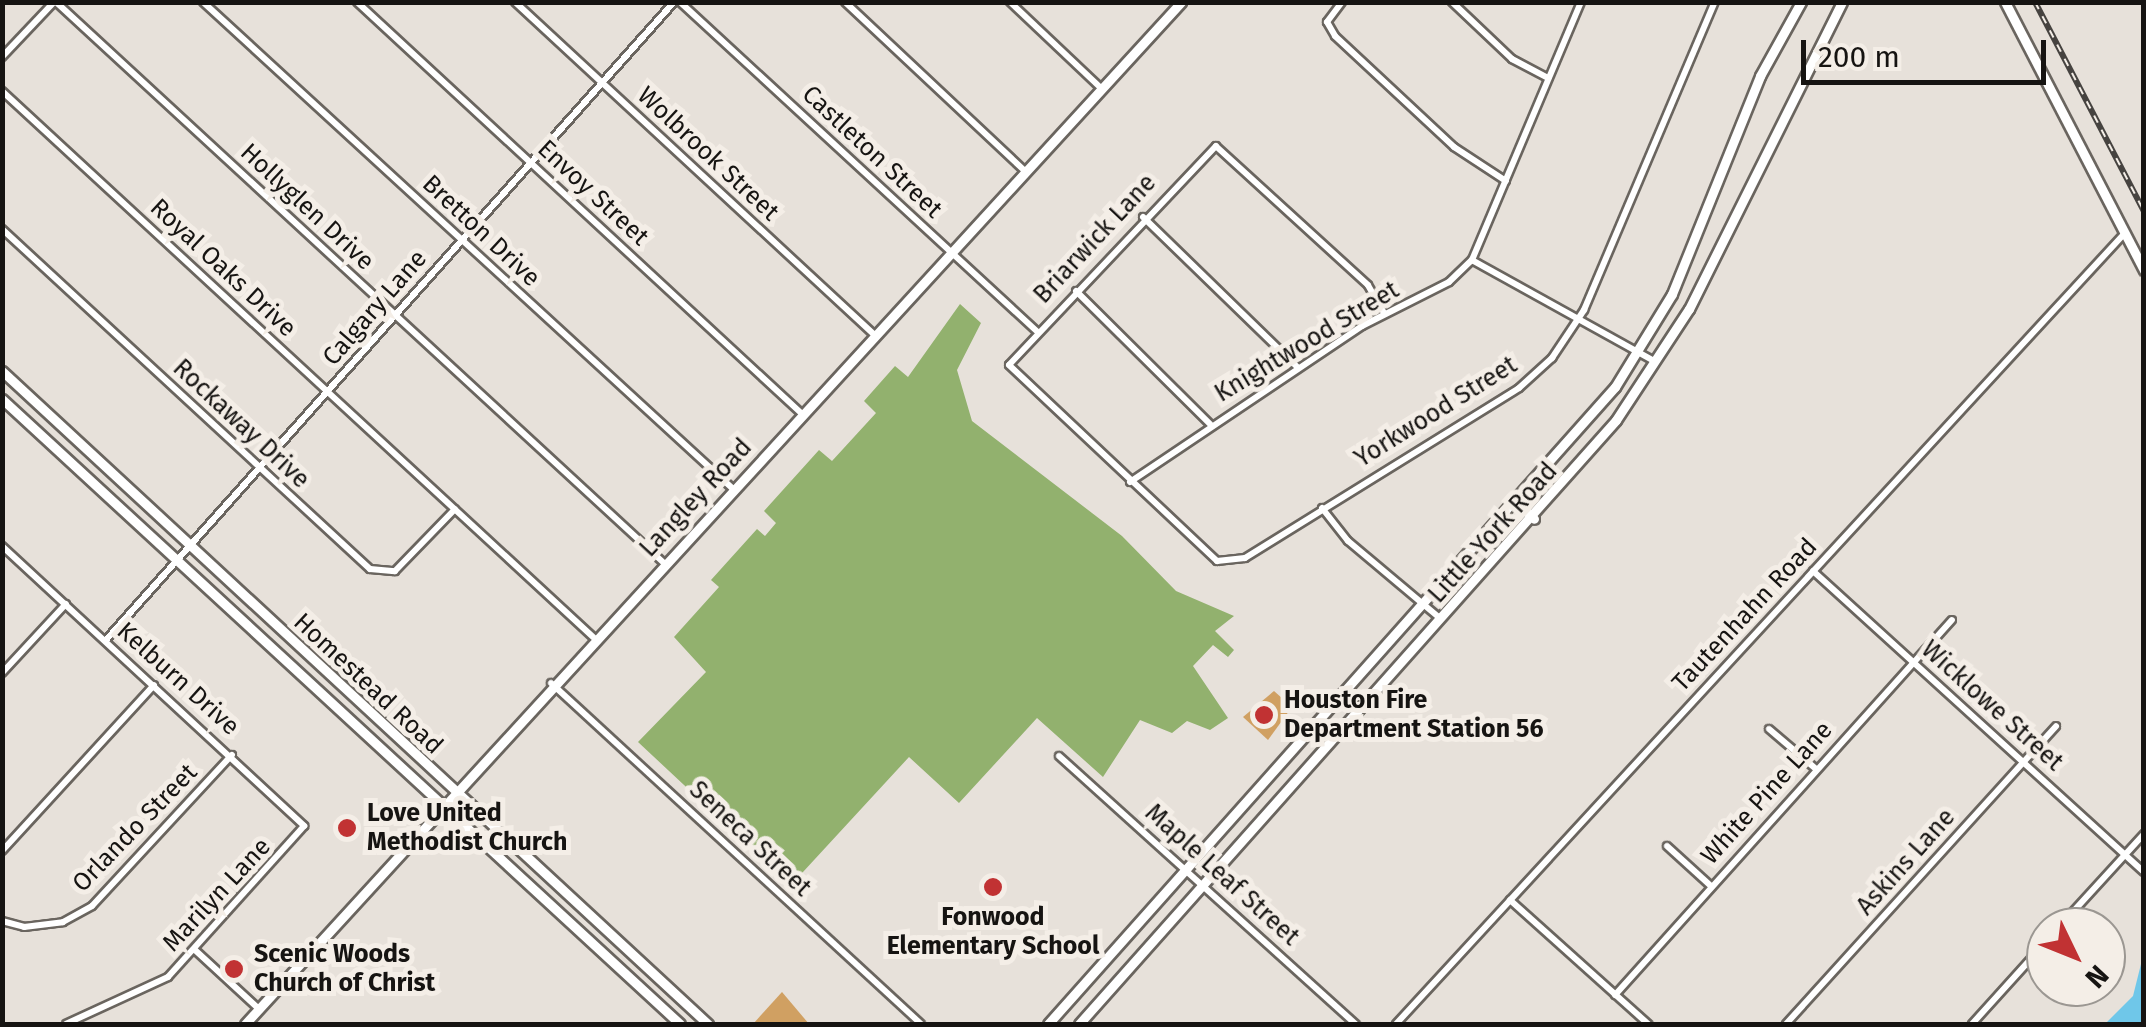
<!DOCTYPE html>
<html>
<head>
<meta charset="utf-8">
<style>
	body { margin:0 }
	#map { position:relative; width:2146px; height:1027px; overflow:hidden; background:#e7e1da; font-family:"Fira Sans",sans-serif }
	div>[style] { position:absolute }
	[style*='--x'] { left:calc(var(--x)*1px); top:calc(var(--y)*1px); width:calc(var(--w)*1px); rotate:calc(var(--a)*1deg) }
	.forest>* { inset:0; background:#92b16e }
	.water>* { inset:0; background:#6fc7e9 }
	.building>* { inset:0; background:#d0a062 }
	.roads { filter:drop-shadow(2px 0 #6a655f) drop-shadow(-2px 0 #6a655f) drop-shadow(0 2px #6a655f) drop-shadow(0 -2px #6a655f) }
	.street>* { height:6px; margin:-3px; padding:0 3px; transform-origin:3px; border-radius:3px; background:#fff }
	.secondary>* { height:9px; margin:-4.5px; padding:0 4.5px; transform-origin:4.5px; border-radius:4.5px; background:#fff }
	.rail>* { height:6px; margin-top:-3px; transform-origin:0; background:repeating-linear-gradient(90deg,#f4eee7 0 8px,#464340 0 16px); box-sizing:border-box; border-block:2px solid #464340 }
	.dots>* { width:28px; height:28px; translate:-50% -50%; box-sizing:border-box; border:5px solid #f4eee7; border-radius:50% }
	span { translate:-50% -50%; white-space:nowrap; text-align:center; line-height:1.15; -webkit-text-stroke:10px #f4eee7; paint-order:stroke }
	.street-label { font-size:25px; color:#161412 }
	.poi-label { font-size:25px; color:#161412; font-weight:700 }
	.left { translate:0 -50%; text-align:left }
	.frame { position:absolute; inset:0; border:5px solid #161412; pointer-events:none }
	.north { position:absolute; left:2026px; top:907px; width:100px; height:100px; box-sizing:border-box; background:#f4eee7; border:2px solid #9b9792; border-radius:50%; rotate:133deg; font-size:28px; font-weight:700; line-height:40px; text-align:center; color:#161412 }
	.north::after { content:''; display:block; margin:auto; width:35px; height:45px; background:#c13233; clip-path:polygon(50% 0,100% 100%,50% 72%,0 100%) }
	.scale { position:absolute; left:1801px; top:40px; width:245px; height:45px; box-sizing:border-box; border:5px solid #161412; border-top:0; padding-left:12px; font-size:30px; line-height:35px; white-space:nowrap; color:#161412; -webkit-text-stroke:8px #f4eee7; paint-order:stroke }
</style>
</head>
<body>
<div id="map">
	<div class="forest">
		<i style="clip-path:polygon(960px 304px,981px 323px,957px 370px,972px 421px,1122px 536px,1176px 591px,1234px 616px,1215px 631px,1234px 650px,1228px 657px,1213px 645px,1193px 666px,1228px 718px,1210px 730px,1187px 721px,1172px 733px,1140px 720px,1103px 777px,1037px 718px,959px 803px,909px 757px,791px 885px,638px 742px,706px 672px,674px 637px,719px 587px,711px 580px,757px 529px,765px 536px,776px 523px,764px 511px,819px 450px,832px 461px,876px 413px,864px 401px,895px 366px,908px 377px)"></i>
	</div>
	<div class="water">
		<i style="clip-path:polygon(2143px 956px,2143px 1024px,2105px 1024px,2133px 996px)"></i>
	</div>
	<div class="building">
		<i style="clip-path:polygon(1274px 691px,1292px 707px,1268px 740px,1243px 717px)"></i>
		<i style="clip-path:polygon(782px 992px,809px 1024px,753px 1024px)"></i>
	</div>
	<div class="roads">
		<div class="street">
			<i style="--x:56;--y:2;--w:827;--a:42.7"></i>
			<i style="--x:203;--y:2;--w:718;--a:42.57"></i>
			<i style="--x:357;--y:2;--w:606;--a:42.79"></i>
			<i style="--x:515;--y:2;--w:489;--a:42.8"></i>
			<i style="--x:680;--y:2;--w:485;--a:42.7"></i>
			<i style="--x:845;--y:2;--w:247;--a:43.2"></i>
			<i style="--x:1010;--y:2;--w:127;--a:43.4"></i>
			<i style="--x:1342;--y:2;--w:25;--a:127"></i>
			<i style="--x:1327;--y:22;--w:16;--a:60"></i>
			<i style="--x:1335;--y:36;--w:163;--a:43"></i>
			<i style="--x:1454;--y:147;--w:62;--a:33.2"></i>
			<i style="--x:1452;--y:2;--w:83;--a:43.5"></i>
			<i style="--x:1512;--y:59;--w:41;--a:27.8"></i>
			<i style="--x:2;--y:57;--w:76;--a:-46.6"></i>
			<i style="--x:2;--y:91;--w:805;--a:42.73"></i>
			<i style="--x:1143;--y:217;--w:215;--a:44.2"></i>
			<i style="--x:2;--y:229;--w:501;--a:42.74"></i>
			<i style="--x:370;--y:569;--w:25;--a:5"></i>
			<i style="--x:395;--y:571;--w:86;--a:-45.9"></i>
			<i style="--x:1472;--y:260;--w:208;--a:29"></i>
			<i style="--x:1076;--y:291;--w:189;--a:44.8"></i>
			<i style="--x:1384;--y:313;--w:32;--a:-120"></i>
			<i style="--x:1368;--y:285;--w:206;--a:-137.6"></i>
			<i style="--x:1216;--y:146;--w:301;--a:133.4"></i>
			<i style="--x:1009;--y:365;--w:286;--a:43.3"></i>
			<i style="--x:1217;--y:561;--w:28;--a:-6"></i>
			<i style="--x:1245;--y:558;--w:322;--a:-31.8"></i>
			<i style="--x:1519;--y:388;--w:45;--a:-42.3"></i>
			<i style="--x:1552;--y:358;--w:58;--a:-56.3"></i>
			<i style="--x:1584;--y:310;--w:335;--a:-67"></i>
			<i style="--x:1130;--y:482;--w:280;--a:-33.9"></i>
			<i style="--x:1362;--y:326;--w:97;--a:-26.8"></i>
			<i style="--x:1449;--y:282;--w:32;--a:-44"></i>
			<i style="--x:1472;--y:260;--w:280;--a:-67.1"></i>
			<i style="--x:1322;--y:508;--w:42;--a:51.8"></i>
			<i style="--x:1348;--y:541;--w:121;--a:40"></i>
			<i style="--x:2;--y:546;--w:412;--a:42.8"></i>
			<i style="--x:304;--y:826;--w:203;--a:132"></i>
			<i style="--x:168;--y:977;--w:112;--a:155.3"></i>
			<i style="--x:1813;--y:571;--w:447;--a:42.3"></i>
			<i style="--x:106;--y:640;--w:854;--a:-48.32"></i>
			<i style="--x:2;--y:673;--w:94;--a:-47.2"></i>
			<i style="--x:551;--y:683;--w:503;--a:42.66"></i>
			<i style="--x:1769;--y:729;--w:62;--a:40.4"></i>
			<i style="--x:1059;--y:756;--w:400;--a:42.1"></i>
			<i style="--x:1667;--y:846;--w:59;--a:42.3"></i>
			<i style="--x:2;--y:851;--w:225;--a:-47.5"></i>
			<i style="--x:1510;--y:900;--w:186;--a:41.9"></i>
			<i style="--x:2;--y:921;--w:23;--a:15"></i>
			<i style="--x:24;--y:927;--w:39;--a:-7"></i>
			<i style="--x:63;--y:922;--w:33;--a:-29"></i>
			<i style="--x:92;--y:906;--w:206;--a:-47.2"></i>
			<i style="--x:2059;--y:927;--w:126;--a:-47.6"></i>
			<i style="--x:195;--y:950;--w:87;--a:42.7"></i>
			<i style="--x:1615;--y:995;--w:504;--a:-48.06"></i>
			<i style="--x:1396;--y:1024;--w:1074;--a:-47.34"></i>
			<i style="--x:1786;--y:1024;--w:402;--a:-47.8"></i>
			<i style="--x:1972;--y:1024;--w:110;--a:-47.9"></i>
		</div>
		<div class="secondary">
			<i style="--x:2005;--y:2;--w:302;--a:62.6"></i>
			<i style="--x:2;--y:371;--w:962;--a:42.77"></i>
			<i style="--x:2;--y:399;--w:922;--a:42.67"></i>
			<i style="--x:1515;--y:501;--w:26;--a:43"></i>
			<i style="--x:245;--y:1024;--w:1386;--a:-47.51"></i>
			<i style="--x:1048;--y:1024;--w:853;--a:-48.33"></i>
			<i style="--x:1615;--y:387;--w:109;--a:-58.5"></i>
			<i style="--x:1672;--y:294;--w:235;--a:-68"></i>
			<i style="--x:1760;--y:76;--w:85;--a:-61"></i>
			<i style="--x:1079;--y:1024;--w:808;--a:-48.36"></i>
			<i style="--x:1616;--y:420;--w:133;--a:-56.7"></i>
			<i style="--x:1689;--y:309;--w:343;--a:-63.5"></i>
		</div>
	</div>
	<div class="rail">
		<i style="--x:2035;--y:2;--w:236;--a:62.5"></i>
	</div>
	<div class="dots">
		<i style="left:1264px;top:715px;background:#c13233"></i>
		<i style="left:347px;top:828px;background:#c13233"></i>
		<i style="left:993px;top:887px;background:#c13233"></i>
		<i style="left:234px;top:969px;background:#c13233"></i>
	</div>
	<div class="street-label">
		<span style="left:872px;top:152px;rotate:43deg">Castleton Street</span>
		<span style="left:708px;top:154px;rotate:43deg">Wolbrook Street</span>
		<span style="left:593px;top:193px;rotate:43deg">Envoy Street</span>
		<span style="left:307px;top:207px;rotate:43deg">Hollyglen Drive</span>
		<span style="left:481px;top:231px;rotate:43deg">Bretton Drive</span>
		<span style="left:1095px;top:239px;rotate:-47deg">Briarwick Lane</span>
		<span style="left:223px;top:268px;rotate:43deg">Royal Oaks Drive</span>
		<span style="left:375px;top:308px;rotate:-49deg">Calgary Lane</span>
		<span style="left:1307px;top:342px;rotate:-31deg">Knightwood Street</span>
		<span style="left:1436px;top:412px;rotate:-32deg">Yorkwood Street</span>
		<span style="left:241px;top:424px;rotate:43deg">Rockaway Drive</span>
		<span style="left:696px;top:498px;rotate:-47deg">Langley Road</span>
		<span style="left:1493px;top:533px;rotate:-48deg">Little York Road</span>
		<span style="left:1745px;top:615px;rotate:-47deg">Tautenhahn Road</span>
		<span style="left:178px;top:679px;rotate:42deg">Kelburn Drive</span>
		<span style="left:368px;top:684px;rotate:43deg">Homestead Road</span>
		<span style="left:1992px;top:706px;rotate:42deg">Wicklowe Street</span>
		<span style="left:1767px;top:793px;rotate:-48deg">White Pine Lane</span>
		<span style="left:135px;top:828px;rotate:-46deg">Orlando Street</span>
		<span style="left:750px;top:839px;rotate:43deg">Seneca Street</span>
		<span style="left:1906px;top:862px;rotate:-48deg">Askins Lane</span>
		<span style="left:1222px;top:875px;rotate:42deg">Maple Leaf Street</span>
		<span style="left:217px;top:895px;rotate:-47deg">Marilyn Lane</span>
	</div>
	<div class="poi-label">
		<span class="left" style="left:1284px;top:715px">Houston Fire<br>Department Station 56</span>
		<span class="left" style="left:367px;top:828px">Love United<br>Methodist Church</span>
		<span style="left:993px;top:932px">Fonwood<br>Elementary School</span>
		<span class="left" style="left:254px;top:969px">Scenic Woods<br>Church of Christ</span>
	</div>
	<div class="frame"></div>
	<div class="north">N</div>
	<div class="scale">200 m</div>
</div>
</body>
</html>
